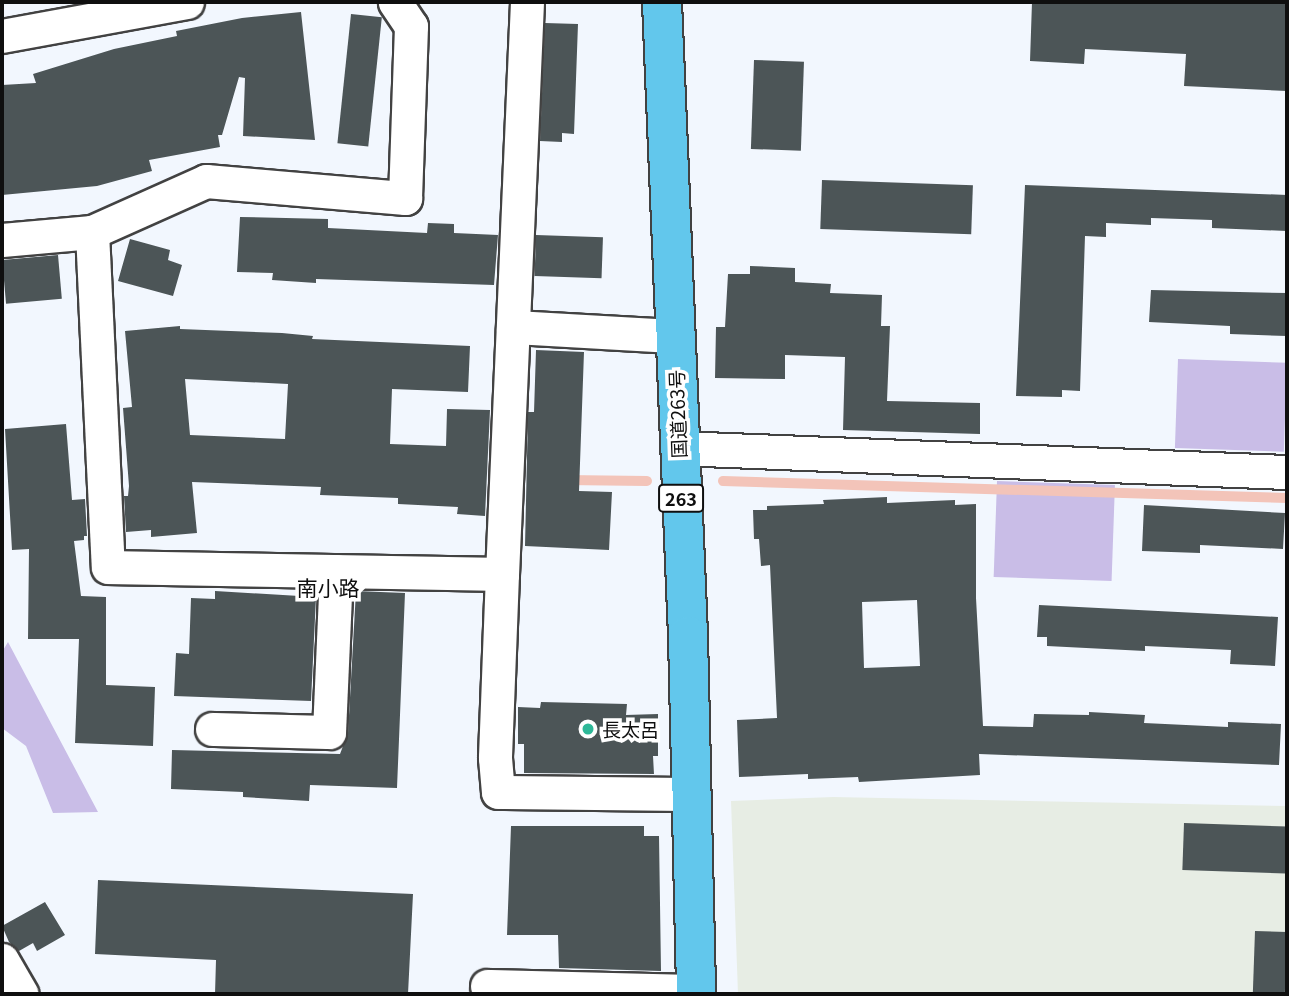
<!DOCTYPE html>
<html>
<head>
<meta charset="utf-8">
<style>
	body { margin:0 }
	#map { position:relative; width:1289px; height:996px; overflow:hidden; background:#f2f7fe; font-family:Georgia,"Noto Sans JP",serif }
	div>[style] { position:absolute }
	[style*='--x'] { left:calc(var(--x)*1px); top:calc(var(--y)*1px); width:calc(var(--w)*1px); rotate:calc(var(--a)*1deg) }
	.industrial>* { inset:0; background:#e7ede4 }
	.green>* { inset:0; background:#c9bde7; transform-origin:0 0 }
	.stream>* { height:10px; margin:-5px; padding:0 5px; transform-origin:5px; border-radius:5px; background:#f3c4b9 }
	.building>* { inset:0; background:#4c5557; transform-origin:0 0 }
	.roads { filter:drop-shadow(2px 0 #424242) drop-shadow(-2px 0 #424242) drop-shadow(0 2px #424242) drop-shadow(0 -2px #424242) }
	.minor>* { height:33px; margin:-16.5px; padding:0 16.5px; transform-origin:16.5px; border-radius:16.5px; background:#fff }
	.highway>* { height:38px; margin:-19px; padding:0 19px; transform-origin:19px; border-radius:19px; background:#62c7ec }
	.dots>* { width:19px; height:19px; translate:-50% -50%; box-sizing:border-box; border:4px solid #fff; border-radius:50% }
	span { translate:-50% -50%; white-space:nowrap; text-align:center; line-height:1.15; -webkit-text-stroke:7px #fff; paint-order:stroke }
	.shield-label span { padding:2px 5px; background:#fff; border:2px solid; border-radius:5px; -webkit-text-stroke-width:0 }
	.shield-label { font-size:18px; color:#0f0f0f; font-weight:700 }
	.street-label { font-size:19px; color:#0f0f0f }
	.poi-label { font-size:19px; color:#0f0f0f }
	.left { translate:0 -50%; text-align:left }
	.neighbourhood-label { font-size:21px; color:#0f0f0f }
	.frame { position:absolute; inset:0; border:4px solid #0f0f0f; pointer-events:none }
</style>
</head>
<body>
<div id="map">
	<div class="industrial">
		<i style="clip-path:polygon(833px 797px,1287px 806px,1287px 994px,738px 994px,731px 801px)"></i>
	</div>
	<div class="green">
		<i style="left:1178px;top:359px;width:109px;height:89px;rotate:2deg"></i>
		<i style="left:997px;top:481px;width:118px;height:96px;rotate:2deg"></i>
		<i style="clip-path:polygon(8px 642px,98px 812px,53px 813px,26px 746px,2px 728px,2px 652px)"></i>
	</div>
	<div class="stream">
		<i style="--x:565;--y:480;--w:82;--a:0.7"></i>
		<i style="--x:723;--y:481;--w:564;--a:1.73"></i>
	</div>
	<div class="building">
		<i style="clip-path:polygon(1032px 2px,1287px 2px,1287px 91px,1184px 86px,1186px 54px,1085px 49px,1084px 64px,1030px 61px)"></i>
		<i style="clip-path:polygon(301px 12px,315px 140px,243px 136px,245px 78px,239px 77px,222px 135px,218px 135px,220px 147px,149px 160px,152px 171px,97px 186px,2px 195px,2px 85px,36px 83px,33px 74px,114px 49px,177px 36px,176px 31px,242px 18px)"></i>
		<i style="left:351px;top:14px;width:31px;height:130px;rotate:6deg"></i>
		<i style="clip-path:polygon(545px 23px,578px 24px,574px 134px,562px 133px,562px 142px,540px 141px)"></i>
		<i style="left:754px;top:60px;width:50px;height:89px;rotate:2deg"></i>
		<i style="left:822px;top:180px;width:151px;height:49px;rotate:2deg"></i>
		<i style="clip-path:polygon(1025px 185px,1287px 195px,1287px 231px,1212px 228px,1212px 220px,1151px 218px,1151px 225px,1106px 223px,1106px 237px,1085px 236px,1080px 391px,1062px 390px,1062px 397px,1016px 396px)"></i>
		<i style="clip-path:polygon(240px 217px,328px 219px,328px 228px,427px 233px,428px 223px,454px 224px,454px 233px,498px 235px,494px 285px,316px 279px,316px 283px,272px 280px,273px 273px,237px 272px)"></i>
		<i style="left:536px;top:235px;width:67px;height:41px;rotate:2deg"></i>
		<i style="clip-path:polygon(130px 239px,170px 250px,168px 260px,182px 265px,173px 296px,118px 281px)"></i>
		<i style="left:58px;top:255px;width:44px;height:56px;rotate:85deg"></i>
		<i style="clip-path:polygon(750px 266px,795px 268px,795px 282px,831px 284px,830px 293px,882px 295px,881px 326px,890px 326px,887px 401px,980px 403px,980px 434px,843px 430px,845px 357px,785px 355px,785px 379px,715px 378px,716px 327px,725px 327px,728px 274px,750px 274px)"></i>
		<i style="clip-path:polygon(1151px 290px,1287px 293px,1287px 336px,1230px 334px,1230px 326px,1149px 322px)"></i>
		<i style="clip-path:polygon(evenodd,180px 326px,180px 329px,282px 333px,313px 336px,312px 339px,470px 346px,468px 392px,392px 389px,390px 444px,446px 446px,447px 409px,490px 410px,485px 516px,457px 514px,458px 507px,398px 504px,398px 498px,320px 495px,321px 487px,192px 482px,197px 533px,151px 537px,151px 530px,126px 532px,124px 496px,128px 496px,129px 486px,123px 408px,132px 407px,125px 331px,180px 326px,185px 379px,288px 384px,285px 439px,190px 435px,185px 379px)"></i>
		<i style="clip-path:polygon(536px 350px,584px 352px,579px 491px,612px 492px,609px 550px,525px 546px,528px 412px,534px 412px)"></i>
		<i style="clip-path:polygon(66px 424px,72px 500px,85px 499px,87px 536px,84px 536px,84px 540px,74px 541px,81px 596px,106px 597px,106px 685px,155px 687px,153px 746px,75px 743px,79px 639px,28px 639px,29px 549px,12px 550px,5px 429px)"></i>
		<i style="clip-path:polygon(evenodd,887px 497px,887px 503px,955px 500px,955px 505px,976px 504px,976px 598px,983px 726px,1033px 727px,1034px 714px,1089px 715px,1089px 712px,1145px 715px,1144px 723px,1228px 727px,1228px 722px,1281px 724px,1279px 765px,979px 754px,980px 775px,859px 782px,858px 777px,808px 779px,808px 774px,739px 777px,737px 720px,777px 718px,770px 565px,761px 566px,759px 539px,754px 539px,753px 510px,767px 510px,767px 506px,824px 504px,823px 500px,887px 497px,917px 600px,920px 666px,864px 668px,862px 602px,917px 600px)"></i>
		<i style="clip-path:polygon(1144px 505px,1285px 513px,1283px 549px,1200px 545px,1200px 553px,1142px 551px)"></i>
		<i style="clip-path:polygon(215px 591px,316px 597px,311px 701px,174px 696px,176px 653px,189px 654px,191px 598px,215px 599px)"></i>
		<i style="clip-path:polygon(356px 591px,405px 593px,397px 788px,310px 785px,309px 801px,243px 797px,243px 792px,171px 789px,172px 750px,340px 754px,348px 733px)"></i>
		<i style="clip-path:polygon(1039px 605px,1278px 617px,1275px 666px,1230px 664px,1231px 650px,1145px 646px,1145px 651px,1047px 646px,1047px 637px,1037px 637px)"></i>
		<i style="clip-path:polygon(541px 702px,627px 704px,626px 715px,658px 714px,658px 756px,653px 756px,654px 774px,524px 773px,524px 744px,518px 744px,518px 707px,540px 708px)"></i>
		<i style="left:1184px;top:823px;width:103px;height:47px;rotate:2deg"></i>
		<i style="clip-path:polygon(511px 826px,644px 826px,644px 836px,659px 836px,661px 971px,559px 968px,558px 935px,507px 935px)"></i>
		<i style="clip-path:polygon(98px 880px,413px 894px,408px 994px,215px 994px,216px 960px,95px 954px)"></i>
		<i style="clip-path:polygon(45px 902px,65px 935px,37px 951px,33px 943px,19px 951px,9px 942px,2px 926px)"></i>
		<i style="left:1255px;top:931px;width:32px;height:63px;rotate:2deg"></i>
	</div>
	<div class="roads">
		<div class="minor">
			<i style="--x:527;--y:2;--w:573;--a:92.5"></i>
			<i style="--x:502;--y:574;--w:184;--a:92.2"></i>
			<i style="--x:495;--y:758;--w:34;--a:85"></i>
			<i style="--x:498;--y:792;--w:193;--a:0.6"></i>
			<i style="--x:2;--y:36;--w:188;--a:-10.4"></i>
			<i style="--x:92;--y:232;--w:335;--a:87.3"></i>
			<i style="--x:108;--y:567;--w:394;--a:1"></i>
			<i style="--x:2;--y:240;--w:90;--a:-5.1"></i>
			<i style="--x:92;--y:232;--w:125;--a:-24.1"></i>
			<i style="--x:206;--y:181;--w:200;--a:4.9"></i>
			<i style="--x:405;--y:198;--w:172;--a:-88"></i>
			<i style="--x:411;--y:26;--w:29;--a:-124"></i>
			<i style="--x:513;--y:327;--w:161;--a:3.2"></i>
			<i style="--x:678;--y:448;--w:609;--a:2.26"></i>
			<i style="--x:212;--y:729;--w:117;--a:1.5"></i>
			<i style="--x:329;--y:732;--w:161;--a:-87.5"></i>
			<i style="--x:2;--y:960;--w:39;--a:60"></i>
			<i style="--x:487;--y:986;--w:209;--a:1.4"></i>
		</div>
		<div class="highway">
			<i style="--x:662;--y:2;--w:635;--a:87.65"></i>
			<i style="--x:688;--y:636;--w:358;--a:88.7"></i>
		</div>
	</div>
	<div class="dots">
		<i style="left:588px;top:729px;background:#2eb898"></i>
	</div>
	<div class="shield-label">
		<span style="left:681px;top:498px">263</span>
	</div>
	<div class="street-label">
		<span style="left:677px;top:414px;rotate:-92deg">国道263号</span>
	</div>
	<div class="poi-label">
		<span class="left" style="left:602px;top:729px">長太呂</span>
	</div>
	<div class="neighbourhood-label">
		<span style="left:328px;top:587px">南小路</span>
	</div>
	<div class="frame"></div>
</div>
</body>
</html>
